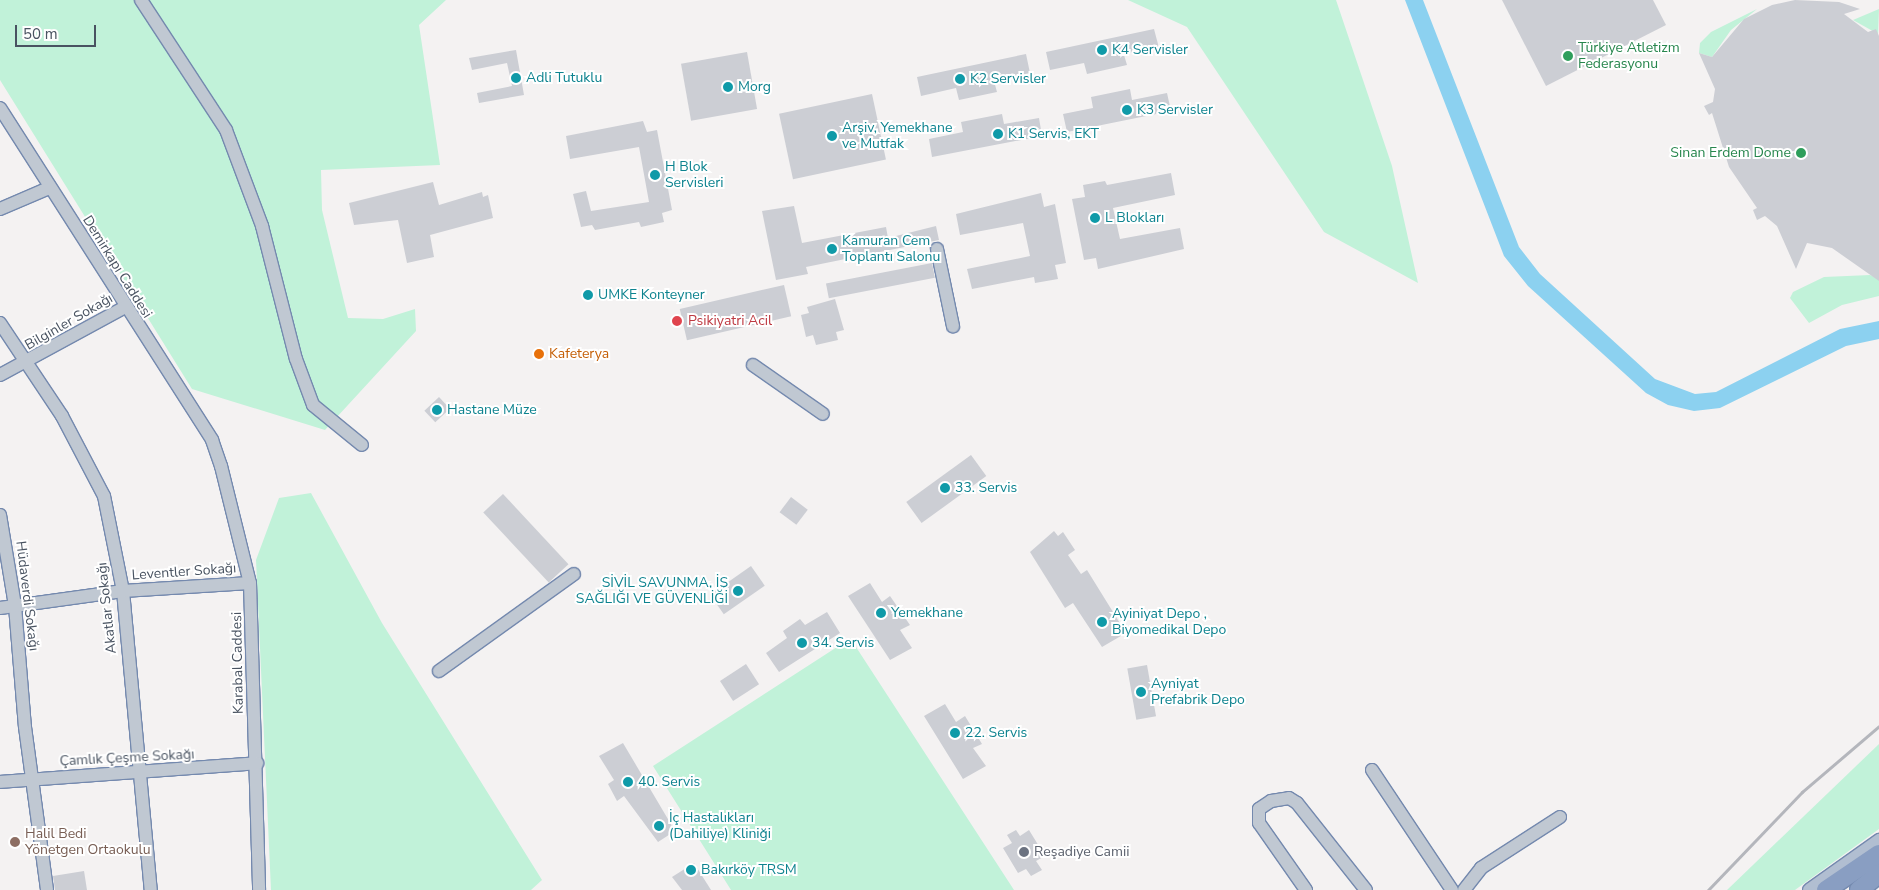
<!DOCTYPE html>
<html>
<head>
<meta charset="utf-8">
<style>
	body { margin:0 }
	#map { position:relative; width:1879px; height:890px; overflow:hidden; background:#f4f2f2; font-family:"Nunito Sans",sans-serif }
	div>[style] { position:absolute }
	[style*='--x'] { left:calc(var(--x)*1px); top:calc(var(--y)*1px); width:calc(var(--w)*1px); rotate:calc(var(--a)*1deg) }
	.green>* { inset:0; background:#c1f2d9 }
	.water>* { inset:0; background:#8cd1f0 }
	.building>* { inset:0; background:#ccced4; transform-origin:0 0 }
	.roads { filter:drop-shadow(1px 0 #7489ae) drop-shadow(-1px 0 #7489ae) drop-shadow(0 1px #7489ae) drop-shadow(0 -1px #7489ae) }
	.minor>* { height:12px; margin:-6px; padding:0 6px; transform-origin:6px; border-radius:6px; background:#c0c8d2 }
	.major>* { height:15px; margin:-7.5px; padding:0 7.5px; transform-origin:7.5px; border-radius:7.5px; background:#b1bed1 }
	.highway>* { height:18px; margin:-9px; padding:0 9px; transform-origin:9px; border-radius:9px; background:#899ec2 }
	.rail>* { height:3px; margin:-1.5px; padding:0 1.5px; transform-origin:1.5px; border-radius:1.5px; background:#b4b6bc }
	.dots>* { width:14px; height:14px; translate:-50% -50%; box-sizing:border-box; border:2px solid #fff; border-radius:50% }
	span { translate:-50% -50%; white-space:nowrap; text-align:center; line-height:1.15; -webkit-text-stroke:4px #fff; paint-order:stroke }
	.leisure-label { font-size:14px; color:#27864d }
	.left { translate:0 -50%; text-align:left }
	.right { translate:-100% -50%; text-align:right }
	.culture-label { font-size:14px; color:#0d838f }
	.street-label { font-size:14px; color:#495361 }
	.health-label { font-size:14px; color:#be3a42 }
	.food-label { font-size:14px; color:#c56008 }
	.education-label { font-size:14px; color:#785e54 }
	.worship-label { font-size:14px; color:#5b616d }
	.scale { position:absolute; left:15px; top:25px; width:81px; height:22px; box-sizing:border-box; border:2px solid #495361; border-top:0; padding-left:6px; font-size:15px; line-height:18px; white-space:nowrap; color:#495361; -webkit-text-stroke:4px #fff; paint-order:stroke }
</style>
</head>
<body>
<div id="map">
	<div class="green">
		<i style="clip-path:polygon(0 0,446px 0,419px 25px,440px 165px,321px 170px,322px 210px,348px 318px,383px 319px,415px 309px,416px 331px,325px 430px,192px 389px,0 80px)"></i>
		<i style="clip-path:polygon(1128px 0,1336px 0,1392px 166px,1418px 283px,1324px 232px,1187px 27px)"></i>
		<i style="clip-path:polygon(1757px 9px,1731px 30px,1712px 57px,1699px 53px,1700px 43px,1711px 32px)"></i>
		<i style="clip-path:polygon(1879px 9px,1878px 34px,1853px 20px)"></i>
		<i style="clip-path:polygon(1870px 275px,1879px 279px,1879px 296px,1842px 305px,1809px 323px,1790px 298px,1793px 292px,1824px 277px)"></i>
		<i style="clip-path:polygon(311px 493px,382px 623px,542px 880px,531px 890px,271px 890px,256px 560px,279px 498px)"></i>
		<i style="clip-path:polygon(851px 638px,856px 647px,1014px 890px,731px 890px,653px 766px)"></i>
		<i style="clip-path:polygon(1879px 744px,1879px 829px,1795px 890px,1727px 890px)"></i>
	</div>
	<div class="water">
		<i style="clip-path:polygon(1405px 0,1423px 0,1519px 247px,1540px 274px,1655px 379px,1695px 394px,1716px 392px,1840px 329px,1879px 321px,1879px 339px,1846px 346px,1720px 408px,1694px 411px,1668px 405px,1646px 393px,1528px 286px,1504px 256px)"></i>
	</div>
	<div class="building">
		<i style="clip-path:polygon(1502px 0,1653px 0,1666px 25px,1546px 86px)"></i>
		<i style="clip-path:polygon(1795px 0,1839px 2px,1860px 9px,1844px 14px,1868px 32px,1876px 29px,1879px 36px,1879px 281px,1832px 248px,1807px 243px,1796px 269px,1777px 226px,1765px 216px,1757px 220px,1753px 210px,1757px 208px,1729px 167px,1712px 113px,1709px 115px,1704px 106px,1713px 102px,1715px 89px,1699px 53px,1712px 57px,1744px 19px,1772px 5px)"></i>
		<i style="clip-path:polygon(1154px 29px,1159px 48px,1124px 55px,1127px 65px,1087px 74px,1084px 63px,1050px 70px,1046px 52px)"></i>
		<i style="clip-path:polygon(516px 50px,524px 95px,479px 103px,477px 93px,512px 86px,507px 63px,472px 70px,469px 58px)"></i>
		<i style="left:747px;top:52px;width:58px;height:67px;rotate:80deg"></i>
		<i style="clip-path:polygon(1026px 54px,1030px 73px,994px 81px,997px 92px,959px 100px,956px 88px,921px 96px,917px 77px)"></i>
		<i style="clip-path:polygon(1130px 89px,1132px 100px,1167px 93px,1171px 111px,1067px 132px,1063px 114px,1093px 108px,1091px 97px)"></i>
		<i style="left:872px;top:94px;width:67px;height:95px;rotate:78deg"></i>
		<i style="clip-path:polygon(1002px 114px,1004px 124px,1039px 118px,1042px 136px,932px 157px,929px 139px,963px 132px,961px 122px)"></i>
		<i style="clip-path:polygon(643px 121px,647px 132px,657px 130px,672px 210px,662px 213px,664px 222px,641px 227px,639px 222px,595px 230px,592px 225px,581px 227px,573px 194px,586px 191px,591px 211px,649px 202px,639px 147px,570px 159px,566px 136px)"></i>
		<i style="clip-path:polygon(1171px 173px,1175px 195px,1113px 208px,1120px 239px,1180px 228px,1184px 249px,1098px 269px,1096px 258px,1084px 260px,1072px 199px,1085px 197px,1083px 185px,1105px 181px,1107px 185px)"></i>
		<i style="clip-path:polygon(433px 182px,439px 205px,482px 192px,483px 197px,488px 195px,493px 218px,430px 235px,434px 257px,407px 263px,398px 220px,354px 225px,349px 203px)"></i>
		<i style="clip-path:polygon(1041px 193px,1044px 207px,1055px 204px,1066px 263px,1055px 265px,1058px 279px,1035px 283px,1034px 277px,972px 289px,967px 269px,1030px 256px,1023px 223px,960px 235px,956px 214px)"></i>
		<i style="clip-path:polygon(794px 206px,802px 243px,886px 227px,888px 238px,936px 226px,939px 240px,806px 267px,808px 274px,776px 280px,762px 211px)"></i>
		<i style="left:932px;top:263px;width:15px;height:108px;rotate:79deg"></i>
		<i style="left:784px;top:285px;width:32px;height:107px;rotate:77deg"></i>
		<i style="clip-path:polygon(835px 299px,844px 330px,836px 332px,838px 340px,816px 345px,813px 335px,806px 337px,801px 315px,809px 313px,807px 307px)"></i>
		<i style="left:439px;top:397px;width:16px;height:20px;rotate:47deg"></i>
		<i style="left:971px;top:455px;width:26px;height:80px;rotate:54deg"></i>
		<i style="left:503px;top:494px;width:96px;height:27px;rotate:47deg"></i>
		<i style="left:791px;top:497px;width:21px;height:19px;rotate:37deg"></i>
		<i style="clip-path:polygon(1054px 531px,1058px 536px,1063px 532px,1075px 550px,1068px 555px,1081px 574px,1087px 570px,1126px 633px,1102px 647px,1073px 603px,1065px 608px,1030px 552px)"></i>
		<i style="left:751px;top:566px;width:24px;height:50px;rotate:55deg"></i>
		<i style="clip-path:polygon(870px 583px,882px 602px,890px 596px,910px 625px,900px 630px,912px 648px,890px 660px,848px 596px)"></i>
		<i style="clip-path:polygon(827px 612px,840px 633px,779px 672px,766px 653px,787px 638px,783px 631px,800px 619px,805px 625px)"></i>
		<i style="left:746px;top:664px;width:24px;height:31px;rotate:57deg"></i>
		<i style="left:1147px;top:665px;width:52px;height:20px;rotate:80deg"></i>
		<i style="clip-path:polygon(945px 704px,956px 722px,965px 716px,982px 744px,973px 748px,986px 766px,963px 779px,924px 716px)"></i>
		<i style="clip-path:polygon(623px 743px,675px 831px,658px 842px,624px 796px,617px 801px,608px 784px,614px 780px,599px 756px)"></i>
		<i style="clip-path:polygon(1016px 830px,1020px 836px,1029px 830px,1045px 856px,1036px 861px,1042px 870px,1031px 876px,1026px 869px,1018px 873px,1003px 848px,1012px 843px,1007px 835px)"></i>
		<i style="clip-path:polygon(694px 863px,711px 890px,682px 890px,672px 877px)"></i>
		<i style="clip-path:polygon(84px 871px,87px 890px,55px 890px,53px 876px)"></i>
	</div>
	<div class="roads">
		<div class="minor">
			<i style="--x:141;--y:0;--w:155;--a:56.8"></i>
			<i style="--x:226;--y:130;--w:103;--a:69.4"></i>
			<i style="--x:262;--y:226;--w:137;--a:75.7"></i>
			<i style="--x:296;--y:359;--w:49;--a:69.7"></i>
			<i style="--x:313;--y:405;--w:63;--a:39.2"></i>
			<i style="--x:0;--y:108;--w:394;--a:57.4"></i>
			<i style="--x:212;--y:440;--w:28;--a:71"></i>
			<i style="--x:221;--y:466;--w:121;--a:76.1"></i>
			<i style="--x:250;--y:583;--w:307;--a:88.3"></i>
			<i style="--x:0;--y:209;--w:53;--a:-23.2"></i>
			<i style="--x:937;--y:249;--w:79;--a:78.3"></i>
			<i style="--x:0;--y:323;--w:112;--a:56.3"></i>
			<i style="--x:62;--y:416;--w:90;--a:62.3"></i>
			<i style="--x:104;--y:496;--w:97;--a:78.7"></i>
			<i style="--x:123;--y:591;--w:300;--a:84.7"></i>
			<i style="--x:753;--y:365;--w:85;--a:35"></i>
			<i style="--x:0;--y:375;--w:142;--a:-28.5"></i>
			<i style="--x:0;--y:515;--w:92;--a:80.6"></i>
			<i style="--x:15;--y:606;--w:121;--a:85.3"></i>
			<i style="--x:25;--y:727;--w:164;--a:82.3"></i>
			<i style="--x:0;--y:608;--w:124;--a:-7.9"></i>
			<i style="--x:123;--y:591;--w:127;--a:-3.6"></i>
			<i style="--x:439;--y:671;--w:166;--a:-35.7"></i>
			<i style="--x:1372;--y:770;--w:144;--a:56.3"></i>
			<i style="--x:0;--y:782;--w:258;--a:-4.2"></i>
			<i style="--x:1306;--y:890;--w:82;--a:-125"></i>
			<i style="--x:1259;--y:823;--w:14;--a:-90"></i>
			<i style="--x:1259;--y:809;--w:14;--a:-34"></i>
			<i style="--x:1271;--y:801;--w:18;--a:-9"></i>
			<i style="--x:1289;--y:798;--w:9;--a:32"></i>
			<i style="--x:1297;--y:803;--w:111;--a:51.6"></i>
			<i style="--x:1464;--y:890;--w:28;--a:-52"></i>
			<i style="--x:1481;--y:868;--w:94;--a:-32.8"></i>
		</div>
		<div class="major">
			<i style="--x:1810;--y:890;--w:85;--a:-35.4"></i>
		</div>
		<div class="highway">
			<i style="--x:1826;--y:890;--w:64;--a:-34.2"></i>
			<i style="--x:1859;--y:890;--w:26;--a:-39"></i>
		</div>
	</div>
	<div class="rail">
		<i style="--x:1708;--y:890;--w:136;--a:-46.2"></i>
		<i style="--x:1802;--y:792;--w:101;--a:-40.6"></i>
	</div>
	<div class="dots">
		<i style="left:1102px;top:50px;background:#0f9aa8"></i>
		<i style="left:1568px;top:56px;background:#2e9e5b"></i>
		<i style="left:516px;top:78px;background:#0f9aa8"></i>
		<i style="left:960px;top:79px;background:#0f9aa8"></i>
		<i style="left:728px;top:87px;background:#0f9aa8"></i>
		<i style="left:1127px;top:110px;background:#0f9aa8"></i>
		<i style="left:998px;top:134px;background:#0f9aa8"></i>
		<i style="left:832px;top:136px;background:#0f9aa8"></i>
		<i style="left:1801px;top:153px;background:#2e9e5b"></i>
		<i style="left:655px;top:175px;background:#0f9aa8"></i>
		<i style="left:1095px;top:218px;background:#0f9aa8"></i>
		<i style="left:832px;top:249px;background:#0f9aa8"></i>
		<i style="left:588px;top:295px;background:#0f9aa8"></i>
		<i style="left:677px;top:321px;background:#e0444e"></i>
		<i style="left:539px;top:354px;background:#e8710a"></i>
		<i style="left:437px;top:410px;background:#0f9aa8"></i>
		<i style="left:945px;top:488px;background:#0f9aa8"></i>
		<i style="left:738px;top:591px;background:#0f9aa8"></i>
		<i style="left:881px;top:613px;background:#0f9aa8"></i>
		<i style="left:1102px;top:622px;background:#0f9aa8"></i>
		<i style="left:802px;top:643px;background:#0f9aa8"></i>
		<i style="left:1141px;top:692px;background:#0f9aa8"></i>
		<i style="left:955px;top:733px;background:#0f9aa8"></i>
		<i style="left:628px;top:782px;background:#0f9aa8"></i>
		<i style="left:659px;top:826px;background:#0f9aa8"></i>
		<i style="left:15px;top:842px;background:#8d6e63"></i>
		<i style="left:1024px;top:852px;background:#6b7280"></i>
		<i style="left:691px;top:870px;background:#0f9aa8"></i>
	</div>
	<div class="leisure-label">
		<span class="left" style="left:1578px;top:56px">Türkiye Atletizm<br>Federasyonu</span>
		<span class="right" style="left:1791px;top:153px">Sinan Erdem Dome</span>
	</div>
	<div class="culture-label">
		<span class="left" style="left:1112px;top:50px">K4 Servisler</span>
		<span class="left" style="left:526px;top:78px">Adli Tutuklu</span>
		<span class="left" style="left:970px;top:79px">K2 Servisler</span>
		<span class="left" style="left:738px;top:87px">Morg</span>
		<span class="left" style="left:1137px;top:110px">K3 Servisler</span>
		<span class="left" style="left:842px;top:136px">Arşiv, Yemekhane<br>ve Mutfak</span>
		<span class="left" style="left:1008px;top:134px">K1 Servis, EKT</span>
		<span class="left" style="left:665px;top:175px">H Blok<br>Servisleri</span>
		<span class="left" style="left:1105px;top:218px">L Blokları</span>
		<span class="left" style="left:842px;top:249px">Kamuran Cem<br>Toplantı Salonu</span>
		<span class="left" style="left:598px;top:295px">UMKE Konteyner</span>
		<span class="left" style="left:447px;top:410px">Hastane Müze</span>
		<span class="left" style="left:955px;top:488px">33. Servis</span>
		<span class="right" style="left:728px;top:591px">SİVİL SAVUNMA, İŞ<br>SAĞLIĞI VE GÜVENLİĞİ</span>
		<span class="left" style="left:891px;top:613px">Yemekhane</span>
		<span class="left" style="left:1112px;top:622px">Ayiniyat Depo ,<br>Biyomedikal Depo</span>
		<span class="left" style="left:812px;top:643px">34. Servis</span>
		<span class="left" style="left:1151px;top:692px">Ayniyat<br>Prefabrik Depo</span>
		<span class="left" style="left:965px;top:733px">22. Servis</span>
		<span class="left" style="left:638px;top:782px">40. Servis</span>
		<span class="left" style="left:669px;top:826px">İç Hastalıkları<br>(Dahiliye) Kliniği</span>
		<span class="left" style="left:701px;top:870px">Bakırköy TRSM</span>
	</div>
	<div class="street-label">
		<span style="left:117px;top:267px;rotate:58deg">Demirkapı Caddesi</span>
		<span style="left:69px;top:322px;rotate:-30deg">Bilginler Sokağı</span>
		<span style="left:184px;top:572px;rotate:-4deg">Leventler Sokağı</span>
		<span style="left:27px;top:596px;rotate:83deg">Hüdaverdi Sokağı</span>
		<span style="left:107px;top:608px;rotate:-96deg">Akatlar Sokağı</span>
		<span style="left:238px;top:663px;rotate:-91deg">Karabal Caddesi</span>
		<span style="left:127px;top:758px;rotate:-3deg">Çamlık Çeşme Sokağı</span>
	</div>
	<div class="health-label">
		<span class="left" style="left:688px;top:321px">Psikiyatri Acil</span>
	</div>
	<div class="food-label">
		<span class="left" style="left:549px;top:354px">Kafeterya</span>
	</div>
	<div class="education-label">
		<span class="left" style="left:25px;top:842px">Halil Bedi<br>Yönetgen Ortaokulu</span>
	</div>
	<div class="worship-label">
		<span class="left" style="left:1034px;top:852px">Reşadiye Camii</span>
	</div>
	<div class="scale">50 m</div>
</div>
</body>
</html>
